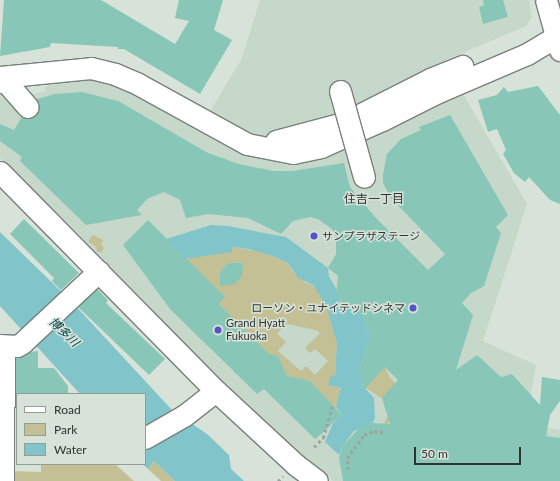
<!DOCTYPE html>
<html>
<head>
<meta charset="utf-8">
<style>
	body { margin:0 }
	#map { position:relative; width:560px; height:481px; overflow:hidden; background:#d7e2d9; font-family:Lato,"Noto Sans JP",sans-serif }
	div>[style] { position:absolute }
	[style*='--x'] { left:calc(var(--x)*1px); top:calc(var(--y)*1px); width:calc(var(--w)*1px); rotate:calc(var(--a)*1deg) }
	.built>* { inset:0; background:#c6d8ca }
	.green>* { inset:0; background:#c4c095 }
	.water>* { inset:0; background:#81c4c9 }
	.building>* { inset:0; background:#88c7b8 }
	.path>* { height:2.5px; margin-top:-1.25px; transform-origin:0; background:repeating-linear-gradient(90deg,#9ba39d 0 3px,transparent 0 6px) }
	.roads { filter:drop-shadow(1px 0 #77817a) drop-shadow(-1px 0 #77817a) drop-shadow(0 1px #77817a) drop-shadow(0 -1px #77817a) }
	.minor>* { height:21px; margin:-10.5px; padding:0 10.5px; transform-origin:10.5px; border-radius:10.5px; background:#fff }
	.bridges { filter:drop-shadow(1px 0 #77817a) drop-shadow(-1px 0 #77817a) drop-shadow(0 1px #77817a) drop-shadow(0 -1px #77817a) }
	.minor-bridge>* { height:21px; margin:-10.5px; padding:0 10.5px; transform-origin:10.5px; border-radius:10.5px; background:#fff }
	.dots>* { width:11px; height:11px; translate:-50% -50%; box-sizing:border-box; border:2px solid #d7e2d9; border-radius:50% }
	span { translate:-50% -50%; white-space:nowrap; text-align:center; line-height:1.15; -webkit-text-stroke:3px #d7e2d9; paint-order:stroke }
	.poi-label { font-size:11px; color:#303431 }
	.left { translate:0 -50%; text-align:left }
	.right { translate:-100% -50%; text-align:right }
	.neighbourhood-label { font-size:12px; color:#303431 }
	.water-label { font-size:12px; color:#06464b; font-style:italic }
	.legend { position:absolute; left:16px; top:393px; width:130px; height:72px; box-sizing:border-box; background:#d7e2d9; border:1px solid #949c96; margin:0; padding:5px 7px; list-style:none; font-size:12px; color:#303431 }
	.legend li { display:flex; align-items:center; gap:8px; height:20px }
	.legend b { width:20px; border:1px solid #949c96 }
	.scale { position:absolute; left:414px; top:447px; width:107px; height:18px; box-sizing:border-box; border:2px solid #303431; border-top:0; padding-left:5px; font-size:12px; line-height:14px; white-space:nowrap; color:#303431; -webkit-text-stroke:3px #d7e2d9; paint-order:stroke }
</style>
</head>
<body>
<div id="map">
	<div class="built">
		<i style="clip-path:polygon(260px 0,529px 0,532px 17px,526px 26px,444px 61px,527px 204px,483px 341px,536px 365px,527px 418px,534px 426px,560px 430px,560px 481px,333px 481px,298px 453px,211px 370px,78px 233px,0 158px,0 93px,11px 97px,45px 92px,45px 87px,56px 83px,56px 80px,98px 80px,127px 90px,198px 131px,241px 60px)"></i>
	</div>
	<div class="green">
		<i style="clip-path:polygon(93px 235px,103px 240px,101px 244px,104px 248px,102px 252px,97px 252px,96px 247px,88px 241px)"></i>
		<i style="clip-path:polygon(evenodd,232px 247px,262px 252px,288px 263px,292px 271px,304px 282px,312px 285px,320px 294px,332px 315px,337px 343px,335px 376px,328px 385px,341px 388px,336px 405px,342px 410px,340px 412px,323px 396px,287px 376px,219px 304px,224px 298px,185px 259px,232px 251px,232px 247px,287px 324px,316px 330px,320px 333px,305px 348px,310px 353px,315px 349px,328px 361px,315px 375px,306px 366px,301px 371px,278px 351px,286px 342px,277px 333px,287px 324px)"></i>
		<i style="clip-path:polygon(370px 336px,389px 376px,405px 395px,418px 393px,386px 425px,384px 424px,388px 415px,383px 399px,364px 387px,360px 377px,359px 372px)"></i>
		<i style="clip-path:polygon(154px 461px,175px 481px,161px 481px,148px 469px)"></i>
		<i style="clip-path:polygon(41px 464px,115px 464px,134px 481px,10px 481px,10px 471px,41px 472px)"></i>
	</div>
	<div class="water">
		<i style="clip-path:polygon(211px 225px,228px 226px,286px 237px,328px 268px,329px 277px,335px 286px,340px 301px,362px 313px,370px 336px,359px 372px,364px 387px,374px 398px,375px 418px,373px 423px,354px 431px,342px 447px,339px 455px,325px 442px,333px 423px,341px 414px,336px 405px,341px 388px,328px 385px,331px 375px,335px 376px,337px 343px,326px 305px,313px 285px,298px 278px,288px 263px,275px 257px,249px 249px,232px 247px,232px 252px,185px 259px,166px 239px)"></i>
		<i style="clip-path:polygon(0 232px,72px 302px,172px 410px,207px 434px,229px 455px,231px 469px,244px 481px,175px 481px,154px 461px,148px 469px,143px 464px,145px 464px,145px 394px,80px 394px,0 306px)"></i>
	</div>
	<div class="building">
		<i style="clip-path:polygon(4px 0,101px 0,175px 44px,189px 21px,175px 18px,179px 0,223px 0,214px 30px,232px 40px,200px 94px,124px 49px,118px 49px,118px 47px,51px 43px,50px 47px,0 56px)"></i>
		<i style="clip-path:polygon(483px 0,503px 0,508px 17px,483px 24px,479px 7px,484px 5px)"></i>
		<i style="clip-path:polygon(538px 86px,560px 115px,560px 204px,550px 200px,529px 177px,525px 182px,514px 173px,503px 154px,506px 150px,497px 129px,488px 132px,478px 100px,497px 95px,504px 87px,508px 92px)"></i>
		<i style="clip-path:polygon(82px 92px,118px 101px,208px 153px,239px 164px,274px 171px,292px 171px,344px 163px,350px 187px,375px 217px,428px 270px,445px 254px,391px 198px,383px 183px,383px 174px,387px 154px,401px 139px,421px 130px,419px 127px,450px 115px,508px 215px,496px 227px,501px 233px,484px 286px,471px 293px,462px 303px,473px 315px,456px 370px,477px 355px,501px 377px,512px 374px,540px 405px,542px 377px,560px 380px,560px 401px,550px 415px,546px 436px,560px 438px,560px 481px,343px 481px,339px 458px,342px 447px,360px 427px,373px 423px,390px 424px,382px 398px,398px 380px,385px 367px,365px 389px,359px 372px,370px 336px,362px 313px,344px 305px,336px 295px,338px 276px,328px 268px,336px 254px,336px 237px,332px 229px,318px 219px,310px 217px,293px 221px,281px 234px,248px 218px,208px 214px,186px 218px,180px 200px,164px 192px,147px 199px,137px 210px,142px 215px,86px 225px,20px 161px,22px 157px,0 141px,0 124px,14px 130px,22px 117px,30px 119px,36px 116px,39px 110px,37px 99px,55px 94px)"></i>
		<i style="clip-path:polygon(24px 219px,79px 273px,61px 290px,52px 281px,54px 278px,10px 234px)"></i>
		<i style="clip-path:polygon(148px 220px,225px 297px,219px 304px,269px 354px,278px 356px,287px 376px,310px 381px,341px 414px,326px 430px,315px 439px,264px 389px,257px 394px,170px 309px,123px 245px)"></i>
		<i style="clip-path:polygon(229px 263px,243px 263px,242px 276px,235px 284px,220px 286px,220px 272px)"></i>
		<i style="clip-path:polygon(97px 289px,108px 300px,106px 303px,165px 359px,149px 375px,78px 307px)"></i>
		<i style="clip-path:polygon(38px 351px,38px 368px,54px 368px,68px 386px,68px 394px,16px 394px,16px 358px,30px 352px)"></i>
	</div>
	<div class="path">
		<i style="--x:314;--y:447;--w:13;--a:-45"></i>
		<i style="--x:323;--y:438;--w:36;--a:-74"></i>
		<i style="--x:348;--y:470;--w:12;--a:-95"></i>
		<i style="--x:347;--y:458;--w:29;--a:-54"></i>
		<i style="--x:364;--y:435;--w:11;--a:-22"></i>
		<i style="--x:374;--y:431;--w:11;--a:10"></i>
		<i style="--x:278;--y:481;--w:7;--a:-45"></i>
	</div>
	<div class="roads">
		<div class="minor">
			<i style="--x:546;--y:0;--w:52;--a:74.4"></i>
			<i style="--x:0;--y:77;--w:91;--a:-5.6"></i>
			<i style="--x:91;--y:68;--w:25;--a:14"></i>
			<i style="--x:115;--y:74;--w:25;--a:23"></i>
			<i style="--x:138;--y:84;--w:124;--a:28.8"></i>
			<i style="--x:247;--y:144;--w:47;--a:11.1"></i>
			<i style="--x:293;--y:153;--w:29;--a:-12"></i>
			<i style="--x:321;--y:147;--w:67;--a:-23.9"></i>
			<i style="--x:382;--y:120;--w:63;--a:-26.6"></i>
			<i style="--x:438;--y:92;--w:97;--a:-23.1"></i>
			<i style="--x:527;--y:54;--w:39;--a:-31"></i>
			<i style="--x:0;--y:82;--w:6;--a:0"></i>
			<i style="--x:6;--y:82;--w:33;--a:49"></i>
			<i style="--x:276;--y:141;--w:69;--a:-15"></i>
			<i style="--x:343;--y:123;--w:97;--a:-26.8"></i>
			<i style="--x:430;--y:79;--w:35;--a:-22"></i>
			<i style="--x:0;--y:172;--w:308;--a:45.4"></i>
			<i style="--x:216;--y:391;--w:109;--a:42.8"></i>
			<i style="--x:296;--y:465;--w:26;--a:37"></i>
			<i style="--x:0;--y:345;--w:17;--a:3"></i>
			<i style="--x:17;--y:346;--w:6;--a:-31"></i>
			<i style="--x:22;--y:343;--w:105;--a:-43.1"></i>
			<i style="--x:145;--y:438;--w:46;--a:-29.9"></i>
			<i style="--x:185;--y:415;--w:39;--a:-38"></i>
			<i style="--x:3;--y:481;--w:135;--a:-89.6"></i>
		</div>
	</div>
	<div class="bridges">
		<div class="minor-bridge">
			<i style="--x:340;--y:91;--w:89;--a:74.4"></i>
		</div>
	</div>
	<div class="dots">
		<i style="left:314px;top:236px;background:#5454cb"></i>
		<i style="left:413px;top:308px;background:#5454cb"></i>
		<i style="left:218px;top:330px;background:#5454cb"></i>
	</div>
	<div class="poi-label">
		<span class="left" style="left:322px;top:236px">サンプラザステージ</span>
		<span class="right" style="left:405px;top:308px">ローソン・ユナイテッドシネマ</span>
		<span class="left" style="left:226px;top:330px">Grand Hyatt<br>Fukuoka</span>
	</div>
	<div class="neighbourhood-label">
		<span style="left:374px;top:199px">住吉一丁目</span>
	</div>
	<div class="water-label">
		<span style="left:64px;top:332px;rotate:44deg">博多川</span>
	</div>
	<ul class="legend">
	<li><b style="height:5px;background:#fff"></b>Road</li>
	<li><b style="height:11px;background:#c4c095"></b>Park</li>
	<li><b style="height:11px;background:#81c4c9"></b>Water</li>
	</ul>
	<div class="scale">50 m</div>
</div>
</body>
</html>
